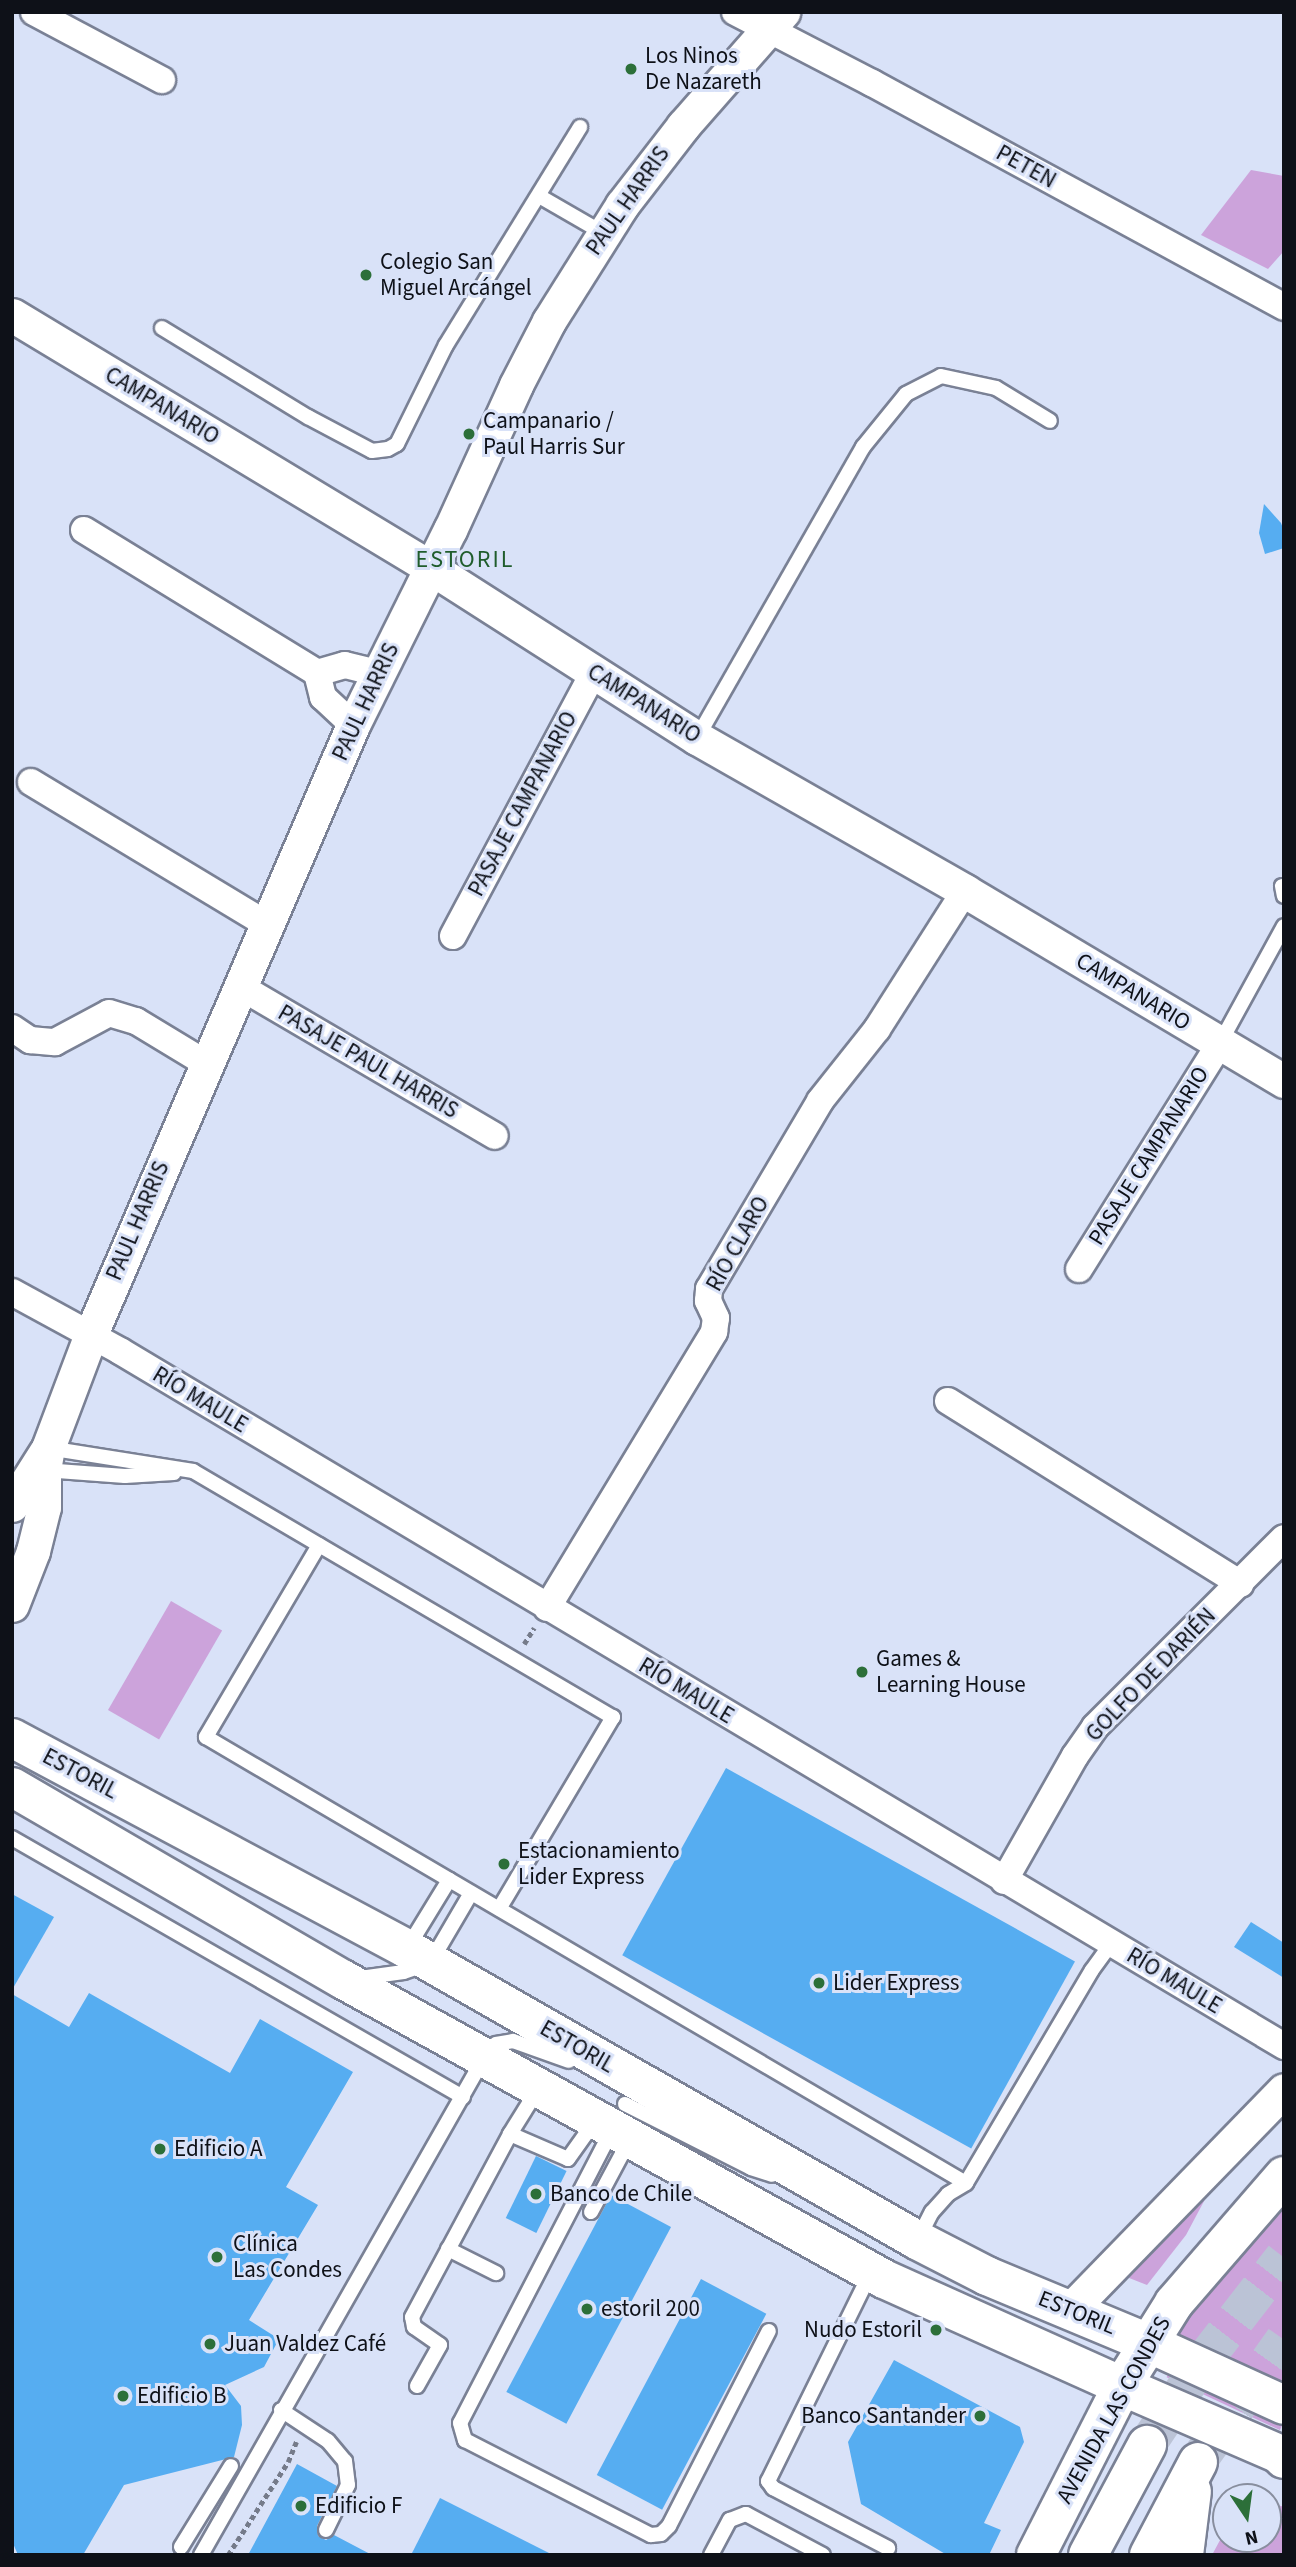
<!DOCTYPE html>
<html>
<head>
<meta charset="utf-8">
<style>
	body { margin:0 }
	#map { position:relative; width:1296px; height:2567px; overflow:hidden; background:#d9e2f8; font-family:"Source Sans 3",sans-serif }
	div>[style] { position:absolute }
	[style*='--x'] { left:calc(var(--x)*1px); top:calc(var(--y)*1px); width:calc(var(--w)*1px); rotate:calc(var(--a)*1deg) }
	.green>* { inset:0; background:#cca3db; transform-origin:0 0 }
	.building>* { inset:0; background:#56adf1; transform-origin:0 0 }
	.motorway-tunnel>* { height:38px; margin-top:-19px; transform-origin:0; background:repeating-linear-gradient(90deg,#bbc3d6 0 38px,transparent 0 57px) }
	.path>* { height:4.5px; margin-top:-2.25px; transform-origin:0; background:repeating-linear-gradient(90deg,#757b8a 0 5px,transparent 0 8.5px) }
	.roads { filter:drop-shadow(2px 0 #7a8195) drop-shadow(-2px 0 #7a8195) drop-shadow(0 2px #7a8195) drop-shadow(0 -2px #7a8195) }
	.service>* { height:14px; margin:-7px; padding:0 7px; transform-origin:7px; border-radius:7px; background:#fff }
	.minor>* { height:26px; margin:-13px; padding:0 13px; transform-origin:13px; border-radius:13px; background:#fff }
	.tertiary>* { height:33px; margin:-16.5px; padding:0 16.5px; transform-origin:16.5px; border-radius:16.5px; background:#fff }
	.secondary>* { height:38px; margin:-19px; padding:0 19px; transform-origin:19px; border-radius:19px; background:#fff }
	.primary>* { height:38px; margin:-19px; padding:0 19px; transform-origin:19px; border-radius:19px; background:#fff }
	.motorway>* { height:38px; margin:-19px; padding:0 19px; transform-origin:19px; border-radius:19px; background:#fff }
	.dots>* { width:19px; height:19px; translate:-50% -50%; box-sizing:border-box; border:4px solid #d9e2f8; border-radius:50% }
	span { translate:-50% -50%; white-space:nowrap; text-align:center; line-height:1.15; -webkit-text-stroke:6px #d9e2f8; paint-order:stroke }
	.poi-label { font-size:23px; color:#0e1118 }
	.left { translate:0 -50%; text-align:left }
	.right { translate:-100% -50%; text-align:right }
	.street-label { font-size:23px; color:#0e1118 }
	.neighbourhood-label { font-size:24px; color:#205d2c; letter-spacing:2px }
	.frame { position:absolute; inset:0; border:14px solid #0e1118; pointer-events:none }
	.north { position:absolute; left:1212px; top:2483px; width:70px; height:70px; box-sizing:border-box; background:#d9e2f8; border:2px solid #888e9e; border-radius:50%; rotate:167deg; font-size:19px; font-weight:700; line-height:28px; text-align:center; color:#0e1118 }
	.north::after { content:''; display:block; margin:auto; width:24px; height:32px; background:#2c6f39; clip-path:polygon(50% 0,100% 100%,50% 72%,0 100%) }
</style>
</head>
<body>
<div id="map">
	<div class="green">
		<i style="clip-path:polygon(1251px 170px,1284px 176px,1284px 251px,1268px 269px,1201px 235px)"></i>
		<i style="left:171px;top:1601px;width:59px;height:126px;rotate:30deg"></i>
		<i style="clip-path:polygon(1211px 2188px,1186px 2235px,1147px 2285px,1124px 2276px)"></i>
		<i style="clip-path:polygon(1284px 2196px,1284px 2385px,1175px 2332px)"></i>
		<i style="left:1170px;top:2370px;width:125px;height:8px;rotate:25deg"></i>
		<i style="clip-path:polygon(1268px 2502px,1284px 2507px,1284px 2555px,1212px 2555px,1226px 2529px,1226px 2539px,1268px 2539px)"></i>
	</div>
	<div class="building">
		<i style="clip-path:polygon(1264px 504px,1281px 523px,1284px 531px,1284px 548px,1265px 554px,1259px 533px)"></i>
		<i style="left:726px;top:1768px;width:399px;height:214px;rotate:29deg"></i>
		<i style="clip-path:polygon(12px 1894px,54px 1917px,12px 1990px)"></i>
		<i style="clip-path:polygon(1251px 1922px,1284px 1943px,1284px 1978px,1234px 1947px)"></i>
		<i style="clip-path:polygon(89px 1993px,230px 2073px,260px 2019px,353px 2072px,286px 2187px,318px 2205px,249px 2320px,279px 2339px,264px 2367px,225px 2385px,241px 2406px,242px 2425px,234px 2457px,124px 2485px,83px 2555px,18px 2555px,12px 2541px,12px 1994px,69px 2027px)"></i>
		<i style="left:536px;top:2156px;width:34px;height:69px;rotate:26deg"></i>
		<i style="left:611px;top:2195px;width:68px;height:223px;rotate:28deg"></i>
		<i style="left:701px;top:2279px;width:74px;height:222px;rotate:28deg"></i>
		<i style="clip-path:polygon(894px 2360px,1020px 2427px,1024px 2442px,984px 2523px,1001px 2530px,989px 2555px,947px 2555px,861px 2504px,848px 2442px)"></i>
		<i style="clip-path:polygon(297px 2464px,337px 2486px,317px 2526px,318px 2536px,326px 2540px,334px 2535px,372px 2555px,248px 2555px)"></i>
		<i style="clip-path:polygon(440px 2498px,553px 2555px,411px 2555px)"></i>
	</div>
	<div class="motorway-tunnel">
		<i style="--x:1147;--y:2445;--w:97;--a:-56.3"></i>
		<i style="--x:1201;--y:2364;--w:135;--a:-52.2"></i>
		<i style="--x:1203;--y:2454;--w:140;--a:-54.6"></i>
	</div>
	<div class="path">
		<i style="--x:524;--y:1644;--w:19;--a:-58"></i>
		<i style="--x:228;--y:2555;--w:111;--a:-57.2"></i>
		<i style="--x:288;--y:2462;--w:22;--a:-68"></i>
	</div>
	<div class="roads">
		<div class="service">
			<i style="--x:539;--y:196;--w:74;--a:30"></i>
			<i style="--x:162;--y:328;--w:171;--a:31.4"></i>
			<i style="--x:308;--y:417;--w:72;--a:28"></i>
			<i style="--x:372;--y:451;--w:16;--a:-7"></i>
			<i style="--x:388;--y:449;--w:10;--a:-29"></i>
			<i style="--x:397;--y:444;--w:110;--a:-63.7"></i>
			<i style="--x:446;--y:345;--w:256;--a:-58.4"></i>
			<i style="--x:697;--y:738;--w:335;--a:-60.3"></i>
			<i style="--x:863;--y:447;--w:68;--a:-50.9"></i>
			<i style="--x:906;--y:394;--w:39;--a:-27"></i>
			<i style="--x:941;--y:376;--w:56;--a:12.3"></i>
			<i style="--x:996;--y:388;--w:63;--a:31.4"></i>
			<i style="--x:1282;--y:886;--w:10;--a:79"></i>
			<i style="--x:1220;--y:1043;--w:133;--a:-61.3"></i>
			<i style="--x:48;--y:1448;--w:147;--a:9"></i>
			<i style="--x:193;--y:1471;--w:487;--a:30.4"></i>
			<i style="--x:613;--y:1717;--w:223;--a:120.7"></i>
			<i style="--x:44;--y:1470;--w:81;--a:4.2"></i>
			<i style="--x:125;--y:1476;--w:49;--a:-3.5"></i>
			<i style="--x:319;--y:1545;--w:223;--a:120.5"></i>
			<i style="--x:206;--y:1737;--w:881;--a:30.41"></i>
			<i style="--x:966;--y:2183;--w:247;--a:-59.4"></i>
			<i style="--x:1092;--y:1970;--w:32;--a:-54"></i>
			<i style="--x:12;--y:1838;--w:520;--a:29.87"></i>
			<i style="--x:408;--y:1947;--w:79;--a:-58.5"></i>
			<i style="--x:360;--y:1978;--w:44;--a:-7.8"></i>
			<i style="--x:404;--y:1972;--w:28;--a:-19"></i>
			<i style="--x:430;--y:1963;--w:81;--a:-59.6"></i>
			<i style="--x:625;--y:2104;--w:141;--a:26.9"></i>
			<i style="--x:751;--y:2168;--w:22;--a:18"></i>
			<i style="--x:612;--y:2130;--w:330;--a:117.4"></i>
			<i style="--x:460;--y:2423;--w:18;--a:74"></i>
			<i style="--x:465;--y:2440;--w:209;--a:27.1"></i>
			<i style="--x:651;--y:2535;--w:10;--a:-6"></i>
			<i style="--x:661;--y:2534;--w:11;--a:-45"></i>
			<i style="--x:669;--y:2526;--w:219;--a:-62.9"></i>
			<i style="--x:510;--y:2134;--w:63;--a:23.3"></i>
			<i style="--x:568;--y:2159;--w:47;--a:-54.6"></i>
			<i style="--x:591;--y:2212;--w:83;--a:-61.9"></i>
			<i style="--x:918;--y:2239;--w:30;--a:-63"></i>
			<i style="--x:932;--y:2212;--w:24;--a:-48"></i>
			<i style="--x:948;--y:2194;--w:21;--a:-31"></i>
			<i style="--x:448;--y:2249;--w:54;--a:26.6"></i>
			<i style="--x:870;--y:2274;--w:231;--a:116.2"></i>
			<i style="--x:768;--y:2481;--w:9;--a:54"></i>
			<i style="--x:773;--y:2488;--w:130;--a:27.6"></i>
			<i style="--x:417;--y:2386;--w:47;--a:-60.7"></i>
			<i style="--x:440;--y:2345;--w:32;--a:-145"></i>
			<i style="--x:414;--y:2327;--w:10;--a:-101"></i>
			<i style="--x:412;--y:2317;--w:208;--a:-61.8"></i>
			<i style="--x:510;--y:2134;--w:53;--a:-58.1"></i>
			<i style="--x:281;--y:2410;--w:56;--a:33.4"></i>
			<i style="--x:328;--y:2441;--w:26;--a:50"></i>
			<i style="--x:345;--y:2461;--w:24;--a:83"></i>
			<i style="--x:348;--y:2485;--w:50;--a:116.1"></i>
			<i style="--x:181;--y:2547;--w:95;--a:-58.3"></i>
			<i style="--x:201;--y:2555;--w:574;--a:-60.35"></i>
			<i style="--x:485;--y:2056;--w:16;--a:-47"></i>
			<i style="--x:496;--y:2044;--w:17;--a:-10"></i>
			<i style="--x:513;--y:2041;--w:59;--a:19.7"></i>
			<i style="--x:711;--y:2555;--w:40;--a:-62"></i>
			<i style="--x:730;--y:2520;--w:17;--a:-21"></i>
			<i style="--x:746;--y:2514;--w:87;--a:28"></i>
		</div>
		<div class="minor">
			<i style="--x:34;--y:12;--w:145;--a:28"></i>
			<i style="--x:735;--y:12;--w:154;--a:27.4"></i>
			<i style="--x:872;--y:83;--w:469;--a:28.5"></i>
			<i style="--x:84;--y:530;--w:273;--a:31.5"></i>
			<i style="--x:353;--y:725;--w:41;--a:-137"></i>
			<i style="--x:323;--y:697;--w:25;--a:-104"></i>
			<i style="--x:317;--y:673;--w:29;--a:-16"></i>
			<i style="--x:345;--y:665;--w:33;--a:14"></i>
			<i style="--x:31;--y:782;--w:277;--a:31.1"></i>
			<i style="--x:453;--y:936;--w:299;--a:-61.9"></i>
			<i style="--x:241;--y:987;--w:294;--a:30.4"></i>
			<i style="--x:12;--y:1028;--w:22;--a:34"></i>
			<i style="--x:30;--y:1040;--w:25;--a:5"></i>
			<i style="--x:55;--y:1042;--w:61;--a:-28.2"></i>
			<i style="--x:109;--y:1013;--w:28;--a:17"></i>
			<i style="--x:136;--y:1021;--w:83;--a:31.2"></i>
			<i style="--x:1079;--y:1269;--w:266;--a:-58"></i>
			<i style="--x:12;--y:1292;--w:123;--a:28.6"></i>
			<i style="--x:120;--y:1351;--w:1356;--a:30.84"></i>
			<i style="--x:948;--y:1401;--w:345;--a:32"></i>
			<i style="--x:547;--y:1608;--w:323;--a:-58.8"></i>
			<i style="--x:714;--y:1332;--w:14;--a:-82"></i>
			<i style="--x:716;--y:1318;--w:19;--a:-115"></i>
			<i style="--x:708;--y:1301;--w:12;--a:-85"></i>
			<i style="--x:709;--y:1289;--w:218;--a:-59.4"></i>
			<i style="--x:820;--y:1101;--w:92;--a:-51.6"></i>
			<i style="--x:877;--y:1029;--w:164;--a:-57.5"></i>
			<i style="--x:1004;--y:1881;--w:144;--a:-60.4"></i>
			<i style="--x:1075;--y:1756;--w:35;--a:-55"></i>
			<i style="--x:1095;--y:1727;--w:267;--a:-45"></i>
		</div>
		<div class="tertiary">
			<i style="--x:12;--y:315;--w:489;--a:31.1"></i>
			<i style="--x:431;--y:568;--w:316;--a:32.6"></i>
			<i style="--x:697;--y:738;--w:309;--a:29.7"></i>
			<i style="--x:965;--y:891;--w:371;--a:30.8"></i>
			<i style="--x:12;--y:1505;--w:62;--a:-57.6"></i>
			<i style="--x:12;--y:1605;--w:58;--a:-68.7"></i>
			<i style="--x:33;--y:1551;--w:45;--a:-76"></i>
			<i style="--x:44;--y:1507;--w:37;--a:-90"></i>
			<i style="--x:44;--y:1470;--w:22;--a:-80"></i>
			<i style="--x:48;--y:1448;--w:122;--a:-69.3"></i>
			<i style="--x:91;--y:1334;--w:663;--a:-66.72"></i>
			<i style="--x:353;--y:725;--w:218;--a:-63.6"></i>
			<i style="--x:450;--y:530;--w:159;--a:-65.5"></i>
			<i style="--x:516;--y:385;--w:72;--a:-62.7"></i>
			<i style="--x:549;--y:321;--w:137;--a:-57.8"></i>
			<i style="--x:622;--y:205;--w:100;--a:-52.3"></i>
			<i style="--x:683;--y:126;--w:152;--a:-48.7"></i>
			<i style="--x:1071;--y:2309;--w:305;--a:-45.8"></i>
		</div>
		<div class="secondary">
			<i style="--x:12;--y:1738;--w:448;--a:28.1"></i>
			<i style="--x:407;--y:1949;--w:587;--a:29.71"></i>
			<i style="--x:917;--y:2240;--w:79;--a:27.2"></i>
			<i style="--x:987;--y:2276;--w:174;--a:22.6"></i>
			<i style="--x:12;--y:1787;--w:384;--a:30.2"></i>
			<i style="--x:344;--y:1980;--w:617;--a:28.97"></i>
			<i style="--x:884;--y:2279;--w:261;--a:24.2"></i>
		</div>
		<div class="primary">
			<i style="--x:1148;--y:2343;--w:149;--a:24.5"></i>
			<i style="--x:1122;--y:2386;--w:176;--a:23.4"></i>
			<i style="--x:1036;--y:2555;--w:190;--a:-63"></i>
			<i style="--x:1122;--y:2386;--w:98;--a:-57.9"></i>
			<i style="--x:1174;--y:2303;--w:168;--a:-49.1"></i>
		</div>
		<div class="motorway">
			<i style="--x:1279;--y:2454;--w:7;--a:45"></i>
			<i style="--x:1088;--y:2555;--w:125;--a:-61.8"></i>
			<i style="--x:1149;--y:2555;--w:105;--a:-62.2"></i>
			<i style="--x:1184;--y:2555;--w:64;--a:-82.9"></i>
		</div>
	</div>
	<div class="dots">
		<i style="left:631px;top:69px;background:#2c6f39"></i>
		<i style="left:366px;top:275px;background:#2c6f39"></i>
		<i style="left:469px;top:434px;background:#2c6f39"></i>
		<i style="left:862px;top:1672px;background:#2c6f39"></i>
		<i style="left:504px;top:1864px;background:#2c6f39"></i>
		<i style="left:819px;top:1983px;background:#2c6f39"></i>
		<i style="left:160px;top:2149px;background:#2c6f39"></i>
		<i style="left:536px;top:2194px;background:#2c6f39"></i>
		<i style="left:217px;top:2257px;background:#2c6f39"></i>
		<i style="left:587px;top:2309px;background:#2c6f39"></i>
		<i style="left:936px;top:2330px;background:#2c6f39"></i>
		<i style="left:210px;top:2344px;background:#2c6f39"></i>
		<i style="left:123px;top:2396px;background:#2c6f39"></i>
		<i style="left:980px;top:2416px;background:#2c6f39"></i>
		<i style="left:301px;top:2506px;background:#2c6f39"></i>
	</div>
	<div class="poi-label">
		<span class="left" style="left:645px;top:69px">Los Ninos<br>De Nazareth</span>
		<span class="left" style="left:380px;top:275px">Colegio San<br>Miguel Arcángel</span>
		<span class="left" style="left:483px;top:434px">Campanario /<br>Paul Harris Sur</span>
		<span class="left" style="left:876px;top:1672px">Games &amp;<br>Learning House</span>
		<span class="left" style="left:518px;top:1864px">Estacionamiento<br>Lider Express</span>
		<span class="left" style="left:833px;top:1983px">Lider Express</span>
		<span class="left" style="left:174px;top:2149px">Edificio A</span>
		<span class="left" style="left:550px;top:2194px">Banco de Chile</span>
		<span class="left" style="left:233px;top:2257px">Clínica<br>Las Condes</span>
		<span class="left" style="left:601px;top:2309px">estoril 200</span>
		<span class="right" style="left:922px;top:2330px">Nudo Estoril</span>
		<span class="left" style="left:224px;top:2344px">Juan Valdez Café</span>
		<span class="left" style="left:137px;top:2396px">Edificio B</span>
		<span class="right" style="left:966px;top:2416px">Banco Santander</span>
		<span class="left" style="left:315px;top:2506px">Edificio F</span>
	</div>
	<div class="street-label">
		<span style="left:1026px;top:167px;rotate:29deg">PETEN</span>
		<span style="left:628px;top:201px;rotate:-55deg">PAUL HARRIS</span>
		<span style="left:162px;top:406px;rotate:31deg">CAMPANARIO</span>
		<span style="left:366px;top:702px;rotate:-65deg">PAUL HARRIS</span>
		<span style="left:644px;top:704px;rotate:32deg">CAMPANARIO</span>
		<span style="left:523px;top:804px;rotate:-62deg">PASAJE CAMPANARIO</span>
		<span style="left:1133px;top:992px;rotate:31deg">CAMPANARIO</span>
		<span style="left:368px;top:1062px;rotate:30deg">PASAJE PAUL HARRIS</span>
		<span style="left:1149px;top:1156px;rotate:-58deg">PASAJE CAMPANARIO</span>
		<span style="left:138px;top:1221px;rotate:-67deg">PAUL HARRIS</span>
		<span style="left:738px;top:1244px;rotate:-61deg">RÍO CLARO</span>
		<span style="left:200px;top:1400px;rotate:31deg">RÍO MAULE</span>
		<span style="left:1151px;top:1675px;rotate:-46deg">GOLFO DE DARIÉN</span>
		<span style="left:686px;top:1691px;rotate:31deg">RÍO MAULE</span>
		<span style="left:80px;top:1774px;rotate:28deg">ESTORIL</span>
		<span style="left:1174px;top:1981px;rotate:31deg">RÍO MAULE</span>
		<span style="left:577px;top:2047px;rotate:30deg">ESTORIL</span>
		<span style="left:1077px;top:2313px;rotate:22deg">ESTORIL</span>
		<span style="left:1114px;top:2410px;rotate:-61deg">AVENIDA LAS CONDES</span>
	</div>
	<div class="neighbourhood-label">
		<span style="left:465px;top:560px">ESTORIL</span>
	</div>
	<div class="frame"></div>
	<div class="north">N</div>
</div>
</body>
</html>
